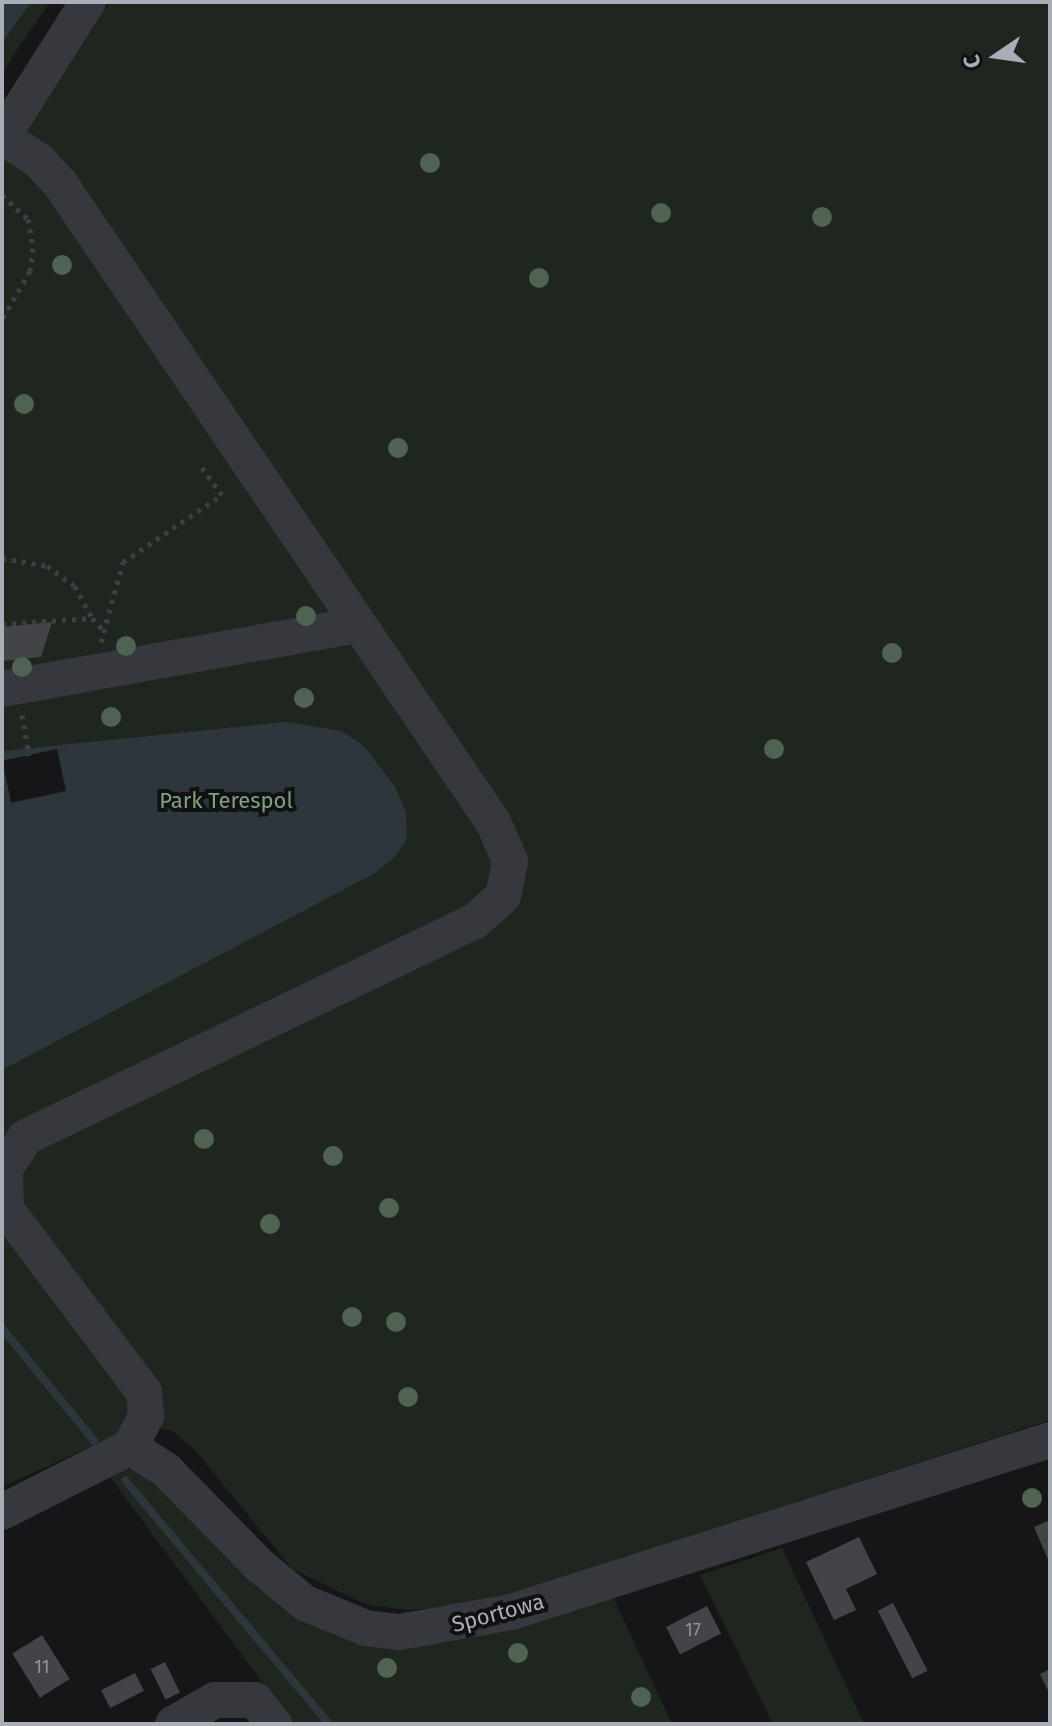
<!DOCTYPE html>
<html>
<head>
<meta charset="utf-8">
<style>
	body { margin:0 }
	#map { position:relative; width:1052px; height:1726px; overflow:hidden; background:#161618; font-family:"Fira Sans",sans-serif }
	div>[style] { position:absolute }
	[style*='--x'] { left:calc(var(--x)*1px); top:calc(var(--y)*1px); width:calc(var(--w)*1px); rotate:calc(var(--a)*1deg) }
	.green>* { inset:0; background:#1e261f }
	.water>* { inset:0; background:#2d363b }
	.pier>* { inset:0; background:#161618; transform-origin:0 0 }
	.stream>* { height:8px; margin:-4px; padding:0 4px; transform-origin:4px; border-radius:4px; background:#2d363b }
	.building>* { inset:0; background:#434448; transform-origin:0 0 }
	.path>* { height:5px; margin-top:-2.5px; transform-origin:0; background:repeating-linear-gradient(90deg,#3d3f44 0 4px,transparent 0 10px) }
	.minor>* { height:36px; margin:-18px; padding:0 18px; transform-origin:18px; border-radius:18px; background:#37383d }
	.trees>* { width:20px; height:20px; margin:-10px; border-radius:50%; background:#506252 }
	span { translate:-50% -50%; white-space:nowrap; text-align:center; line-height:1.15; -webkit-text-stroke:8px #111113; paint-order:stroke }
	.number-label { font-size:18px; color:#90949b }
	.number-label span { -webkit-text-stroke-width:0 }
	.park-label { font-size:22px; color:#80a181 }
	.street-label { font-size:22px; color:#a9aeb7 }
	.frame { position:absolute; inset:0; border:4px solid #a9aeb7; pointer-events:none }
	.north { position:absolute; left:956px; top:16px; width:80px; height:80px; -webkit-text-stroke:6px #111113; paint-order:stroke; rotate:257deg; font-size:22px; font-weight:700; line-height:32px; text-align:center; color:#a9aeb7 }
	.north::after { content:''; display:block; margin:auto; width:28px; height:36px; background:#a9aeb7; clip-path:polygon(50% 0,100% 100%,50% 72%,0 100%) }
</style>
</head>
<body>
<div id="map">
	<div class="green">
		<i style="clip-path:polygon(2px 2px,50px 2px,2px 72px)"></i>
		<i style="clip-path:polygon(110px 2px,1050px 2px,1050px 1420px,526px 1589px,465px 1605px,411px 1610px,367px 1605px,292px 1569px,195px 1450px,172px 1431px,140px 1424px,2px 1487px,2px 98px,38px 114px)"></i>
		<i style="clip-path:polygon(122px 1467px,138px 1467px,387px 1644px,439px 1644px,613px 1597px,672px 1724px,293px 1724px,110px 1477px)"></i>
		<i style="clip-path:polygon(782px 1548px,864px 1724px,773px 1724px,700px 1575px)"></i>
	</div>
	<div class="water">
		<i style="clip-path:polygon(2px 2px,31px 2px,2px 42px)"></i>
		<i style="clip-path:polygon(285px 722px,342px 731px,365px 747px,395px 787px,406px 812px,407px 839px,395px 857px,375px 873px,2px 1070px,2px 751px)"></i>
	</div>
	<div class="pier">
		<i style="left:57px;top:749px;width:43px;height:56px;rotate:78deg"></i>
	</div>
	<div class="stream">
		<i style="--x:2;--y:1328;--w:146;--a:50.8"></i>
		<i style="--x:125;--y:1480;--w:318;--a:50.1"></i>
	</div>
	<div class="building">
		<i style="clip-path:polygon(52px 622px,41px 657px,2px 661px,2px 627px)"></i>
		<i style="clip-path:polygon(1050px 1520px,1050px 1564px,1034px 1527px)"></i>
		<i style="clip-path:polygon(859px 1537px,877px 1574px,846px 1589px,856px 1610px,834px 1620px,806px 1562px)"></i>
		<i style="left:893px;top:1603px;width:76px;height:17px;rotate:63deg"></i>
		<i style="left:707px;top:1606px;width:31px;height:46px;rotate:63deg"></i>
		<i style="left:42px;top:1635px;width:52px;height:35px;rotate:58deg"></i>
		<i style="left:165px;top:1662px;width:34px;height:16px;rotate:64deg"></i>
		<i style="clip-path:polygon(1050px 1669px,1050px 1695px,1040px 1674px)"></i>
		<i style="left:135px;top:1673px;width:20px;height:38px;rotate:63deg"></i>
	</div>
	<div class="path">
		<i style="--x:2;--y:195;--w:35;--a:43"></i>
		<i style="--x:28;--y:219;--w:29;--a:80"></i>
		<i style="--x:33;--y:248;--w:23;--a:97"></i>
		<i style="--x:30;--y:271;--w:56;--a:120.3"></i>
		<i style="--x:2;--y:558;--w:46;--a:10.1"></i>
		<i style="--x:47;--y:566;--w:34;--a:36"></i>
		<i style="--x:75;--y:586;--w:36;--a:62"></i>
		<i style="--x:2;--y:624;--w:90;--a:-3.8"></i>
		<i style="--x:92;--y:618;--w:16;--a:47"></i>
		<i style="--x:101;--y:642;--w:83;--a:-74.6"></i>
		<i style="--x:123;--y:562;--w:120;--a:-34.1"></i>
		<i style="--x:222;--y:495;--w:34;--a:-126"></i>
		<i style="--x:22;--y:715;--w:41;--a:80.1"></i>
	</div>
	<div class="minor">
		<i style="--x:2;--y:137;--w:43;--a:32.6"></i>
		<i style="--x:38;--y:160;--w:34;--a:47"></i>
		<i style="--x:61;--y:185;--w:770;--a:55.86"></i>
		<i style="--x:493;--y:822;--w:43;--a:66.4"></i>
		<i style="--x:510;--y:861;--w:36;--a:101"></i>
		<i style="--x:503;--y:896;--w:38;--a:138"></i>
		<i style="--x:475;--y:921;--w:500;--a:154.3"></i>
		<i style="--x:25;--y:1138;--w:37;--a:123"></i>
		<i style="--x:5;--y:1169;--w:40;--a:88.6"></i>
		<i style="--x:6;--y:1209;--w:229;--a:53"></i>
		<i style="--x:144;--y:1392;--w:24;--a:85"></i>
		<i style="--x:146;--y:1416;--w:35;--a:117"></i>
		<i style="--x:2;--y:137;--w:160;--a:-57.5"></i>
		<i style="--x:2;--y:689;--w:362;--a:-10.2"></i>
		<i style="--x:130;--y:1447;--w:43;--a:32.6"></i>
		<i style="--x:166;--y:1470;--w:133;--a:45.6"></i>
		<i style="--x:259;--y:1565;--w:60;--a:39.6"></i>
		<i style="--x:305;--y:1603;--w:66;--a:22.3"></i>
		<i style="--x:366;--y:1628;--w:34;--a:7"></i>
		<i style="--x:400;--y:1632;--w:113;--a:-10.2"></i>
		<i style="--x:511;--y:1612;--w:566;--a:-17.7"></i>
		<i style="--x:2;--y:1512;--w:144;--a:-26.9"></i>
		<i style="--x:173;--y:1724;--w:48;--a:-29.7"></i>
		<i style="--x:215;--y:1700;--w:40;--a:0"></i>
		<i style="--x:255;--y:1700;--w:31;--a:52"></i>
	</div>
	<div class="trees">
		<i style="left:430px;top:163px"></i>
		<i style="left:661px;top:213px"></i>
		<i style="left:822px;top:217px"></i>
		<i style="left:62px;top:265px"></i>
		<i style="left:539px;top:278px"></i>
		<i style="left:24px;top:404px"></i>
		<i style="left:398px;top:448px"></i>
		<i style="left:306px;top:616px"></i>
		<i style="left:126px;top:646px"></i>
		<i style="left:892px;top:653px"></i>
		<i style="left:22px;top:667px"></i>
		<i style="left:304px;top:698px"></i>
		<i style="left:111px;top:717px"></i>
		<i style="left:774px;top:749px"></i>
		<i style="left:204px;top:1139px"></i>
		<i style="left:333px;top:1156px"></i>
		<i style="left:389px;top:1208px"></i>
		<i style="left:270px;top:1224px"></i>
		<i style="left:352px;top:1317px"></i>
		<i style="left:396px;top:1322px"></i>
		<i style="left:408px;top:1397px"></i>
		<i style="left:1032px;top:1498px"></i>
		<i style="left:518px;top:1653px"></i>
		<i style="left:387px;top:1668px"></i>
		<i style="left:641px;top:1697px"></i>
	</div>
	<div class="number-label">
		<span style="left:693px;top:1630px">17</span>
		<span style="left:42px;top:1667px">11</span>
	</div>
	<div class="park-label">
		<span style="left:226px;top:801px">Park Terespol</span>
	</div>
	<div class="street-label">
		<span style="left:498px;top:1613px;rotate:-15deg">Sportowa</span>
	</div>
	<div class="frame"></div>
	<div class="north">С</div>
</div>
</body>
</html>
